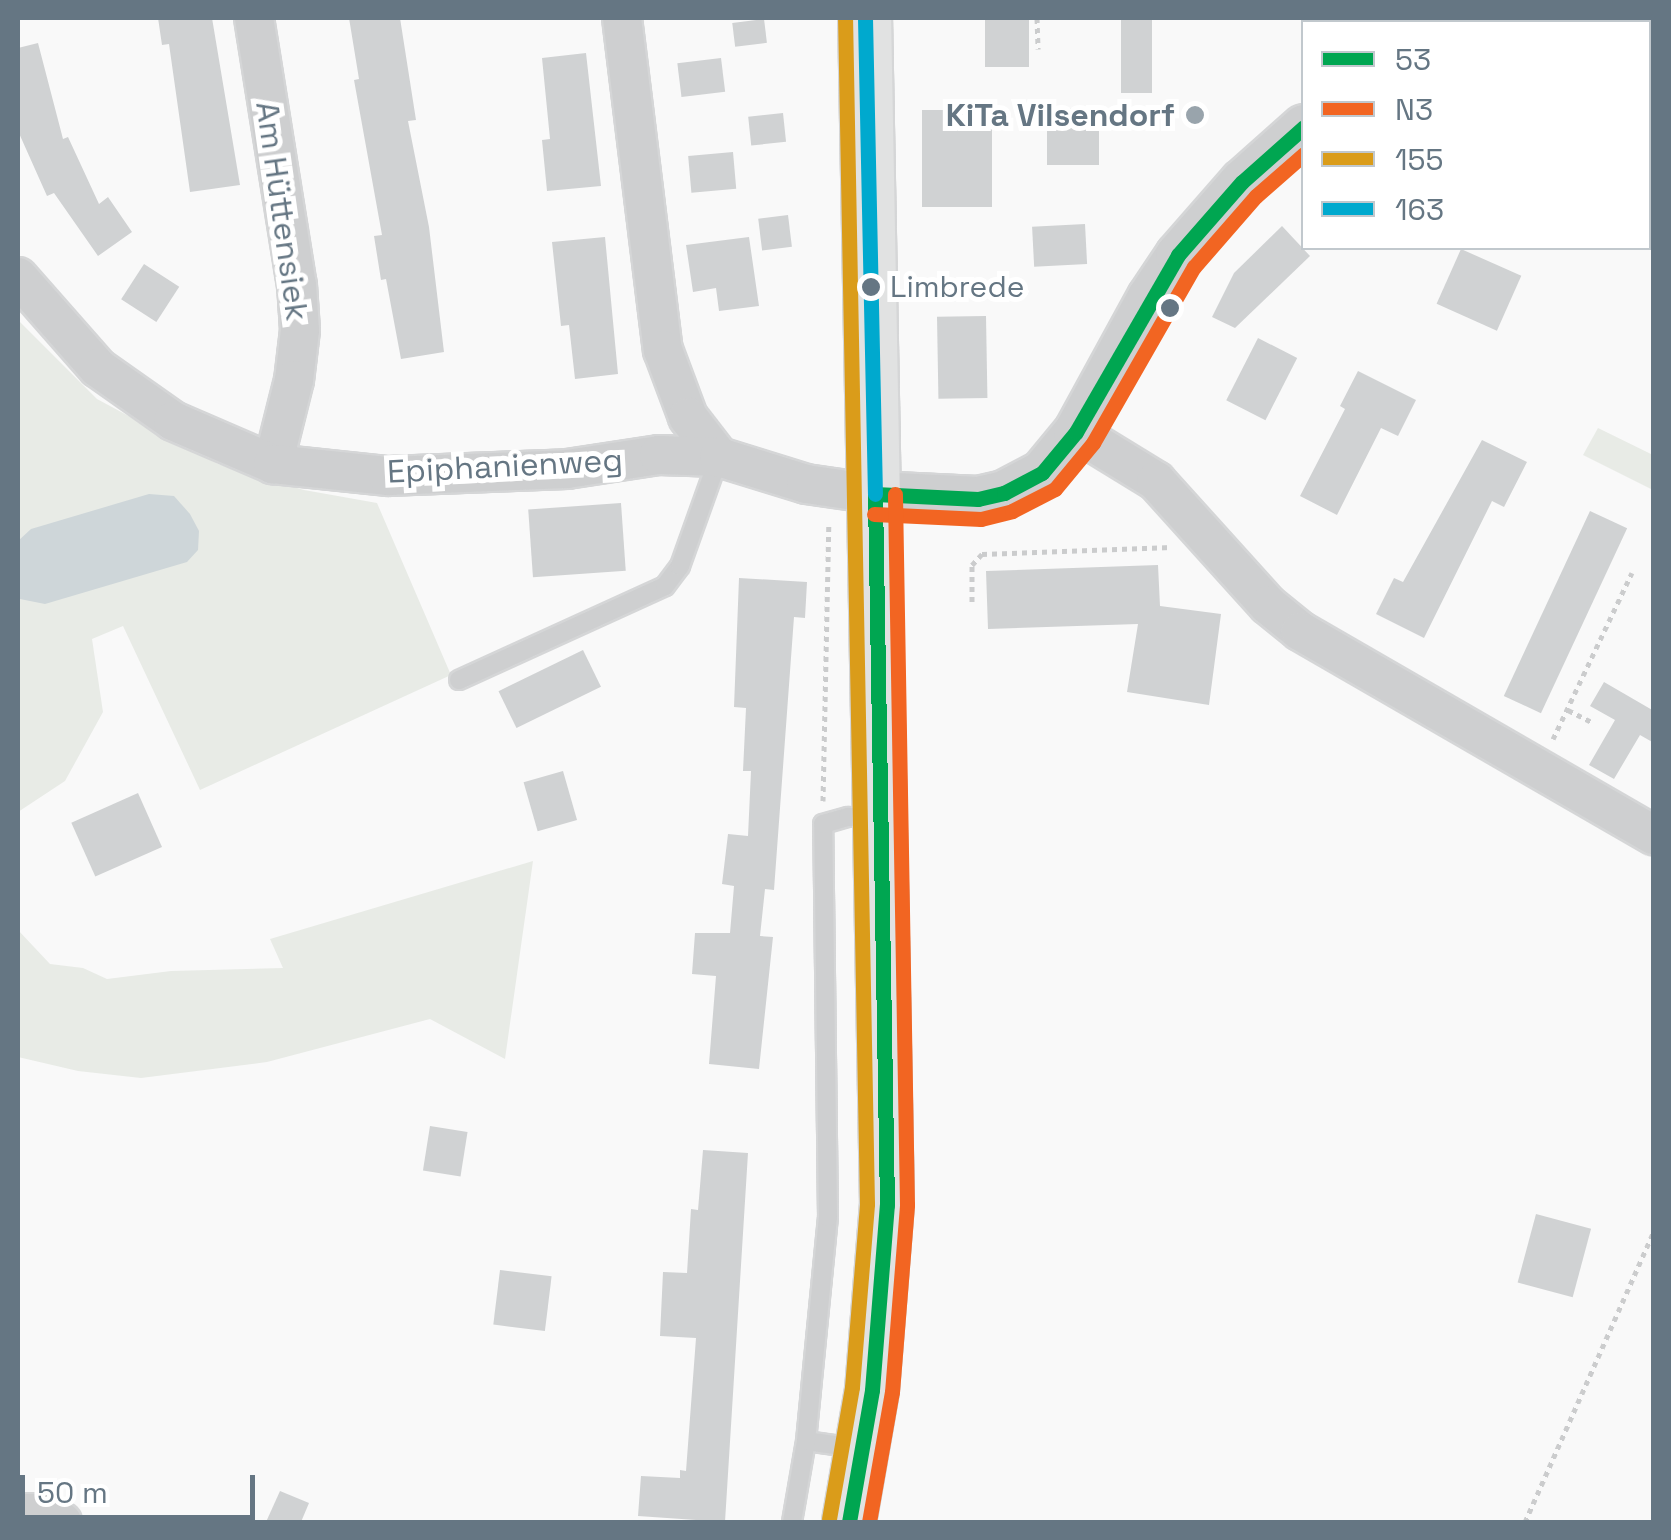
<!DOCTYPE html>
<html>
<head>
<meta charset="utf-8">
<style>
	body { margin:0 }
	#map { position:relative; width:1671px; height:1540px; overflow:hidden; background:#f9f9f9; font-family:"Space Grotesk",sans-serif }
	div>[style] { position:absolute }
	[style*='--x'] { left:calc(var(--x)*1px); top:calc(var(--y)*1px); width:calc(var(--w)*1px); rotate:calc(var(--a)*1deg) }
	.green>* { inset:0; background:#e8ebe6 }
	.water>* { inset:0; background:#ced6d9 }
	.building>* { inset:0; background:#d0d2d3; transform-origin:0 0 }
	.path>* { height:5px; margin-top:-2.5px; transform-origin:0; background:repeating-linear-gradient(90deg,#cbcccd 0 5px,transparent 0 10px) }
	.roads { filter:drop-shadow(2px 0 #d5d6d7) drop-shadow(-2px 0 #d5d6d7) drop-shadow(0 2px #d5d6d7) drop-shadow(0 -2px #d5d6d7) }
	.service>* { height:18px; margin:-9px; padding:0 9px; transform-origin:9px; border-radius:9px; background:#cecfd0 }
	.minor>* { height:38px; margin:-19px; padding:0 19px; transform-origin:19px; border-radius:19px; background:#cecfd0 }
	.tertiary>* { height:45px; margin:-22.5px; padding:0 22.5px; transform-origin:22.5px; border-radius:22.5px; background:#cecfd0 }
	.secondary>* { height:52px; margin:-26px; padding:0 26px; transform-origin:26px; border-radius:26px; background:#e1e2e2 }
	.bus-1>* { height:15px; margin:-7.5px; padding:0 7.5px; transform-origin:7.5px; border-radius:7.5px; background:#00a651 }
	.bus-2>* { height:15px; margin:-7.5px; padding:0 7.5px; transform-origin:7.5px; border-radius:7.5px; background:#f26522 }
	.bus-3>* { height:15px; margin:-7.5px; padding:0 7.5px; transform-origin:7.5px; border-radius:7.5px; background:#da9c1a }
	.bus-4>* { height:15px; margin:-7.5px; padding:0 7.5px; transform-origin:7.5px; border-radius:7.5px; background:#00a9ce }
	.dots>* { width:28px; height:28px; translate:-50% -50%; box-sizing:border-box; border:5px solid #fff; border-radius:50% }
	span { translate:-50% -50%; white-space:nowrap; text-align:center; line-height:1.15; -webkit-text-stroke:10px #fff; paint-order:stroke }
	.bus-label { font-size:30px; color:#657683 }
	.left { translate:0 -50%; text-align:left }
	.poi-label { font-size:32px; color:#657683; font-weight:700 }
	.right { translate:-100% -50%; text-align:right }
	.street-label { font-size:32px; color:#657683 }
	.frame { position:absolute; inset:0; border:20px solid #657683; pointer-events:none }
	.legend { position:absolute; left:1301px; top:20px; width:350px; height:230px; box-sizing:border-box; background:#fff; border:2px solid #c1c8cd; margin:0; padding:12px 18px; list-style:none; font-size:30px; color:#657683 }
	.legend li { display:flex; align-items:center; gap:20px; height:50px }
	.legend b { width:50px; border:2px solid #c1c8cd }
	.scale { position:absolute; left:20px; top:1475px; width:235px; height:45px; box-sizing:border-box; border:5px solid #657683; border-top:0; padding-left:12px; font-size:30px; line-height:35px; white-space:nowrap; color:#657683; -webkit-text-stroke:8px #fff; paint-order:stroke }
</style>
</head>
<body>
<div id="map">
	<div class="green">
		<i style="clip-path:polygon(18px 320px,97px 399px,218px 464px,304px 490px,377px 503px,451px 675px,200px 790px,123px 626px,92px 639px,103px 712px,65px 781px,18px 812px)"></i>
		<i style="clip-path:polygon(1598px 428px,1653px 455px,1653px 490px,1583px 455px)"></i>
		<i style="clip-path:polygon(533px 861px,505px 1059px,430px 1019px,267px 1062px,141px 1078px,78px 1071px,18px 1057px,18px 930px,50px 964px,83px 968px,107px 979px,171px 971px,283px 968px,270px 939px)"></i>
	</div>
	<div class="water">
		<i style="clip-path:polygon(149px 494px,174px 496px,190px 514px,199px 531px,198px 550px,187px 562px,45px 604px,20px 599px,18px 541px,31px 529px)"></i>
	</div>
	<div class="building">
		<i style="clip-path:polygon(158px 18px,212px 18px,240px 185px,190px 192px,169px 44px,162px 45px)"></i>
		<i style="clip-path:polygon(349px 18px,400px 18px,416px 120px,408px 121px,429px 227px,444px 352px,401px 359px,386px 279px,381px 280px,374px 236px,382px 235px,354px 80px,359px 79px)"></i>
		<i style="left:985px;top:18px;width:44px;height:49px"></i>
		<i style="left:1121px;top:18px;width:31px;height:75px"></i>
		<i style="left:764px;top:19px;width:24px;height:32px;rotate:83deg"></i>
		<i style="clip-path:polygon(38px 43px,63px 139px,68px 137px,99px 204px,108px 197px,132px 232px,98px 256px,54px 193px,47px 196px,18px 131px,18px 48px)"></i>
		<i style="clip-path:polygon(586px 53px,601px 186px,547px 191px,542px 140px,550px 139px,542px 58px)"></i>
		<i style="left:721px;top:58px;width:34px;height:44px;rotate:83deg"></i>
		<i style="left:1047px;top:108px;width:52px;height:57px"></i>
		<i style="left:922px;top:110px;width:70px;height:97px"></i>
		<i style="left:783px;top:113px;width:29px;height:35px;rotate:84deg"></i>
		<i style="left:733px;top:152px;width:37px;height:45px;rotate:85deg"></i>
		<i style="left:788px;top:215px;width:32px;height:30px;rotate:83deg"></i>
		<i style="left:1085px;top:224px;width:40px;height:53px;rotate:87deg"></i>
		<i style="clip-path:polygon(1282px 226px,1310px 256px,1235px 328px,1212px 317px,1234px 273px)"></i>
		<i style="clip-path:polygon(605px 237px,618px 374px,575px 379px,569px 325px,561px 326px,552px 242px)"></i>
		<i style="clip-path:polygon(749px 237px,759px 306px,719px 311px,716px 288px,693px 292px,686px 245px)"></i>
		<i style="left:1461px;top:249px;width:66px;height:60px;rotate:24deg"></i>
		<i style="left:144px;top:264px;width:42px;height:42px;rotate:33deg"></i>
		<i style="left:986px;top:316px;width:82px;height:49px;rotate:89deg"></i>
		<i style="left:1258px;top:338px;width:44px;height:70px;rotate:27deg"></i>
		<i style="clip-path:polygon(1358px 371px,1416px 400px,1398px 436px,1381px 428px,1337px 515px,1300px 496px,1345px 409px,1340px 406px)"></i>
		<i style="clip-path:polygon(1482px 440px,1527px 462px,1504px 507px,1492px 501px,1424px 638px,1376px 614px,1394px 578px,1403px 582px)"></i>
		<i style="left:621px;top:503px;width:68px;height:93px;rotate:86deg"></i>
		<i style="left:1590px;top:511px;width:41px;height:204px;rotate:25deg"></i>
		<i style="clip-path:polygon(1158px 565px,1160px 606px,1221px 614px,1209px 705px,1127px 692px,1138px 624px,988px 629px,986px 571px)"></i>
		<i style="clip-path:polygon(739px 578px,807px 582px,805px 618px,794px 617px,774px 890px,765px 889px,760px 936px,773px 937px,759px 1069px,709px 1064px,716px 976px,692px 974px,695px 933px,730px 933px,734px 886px,722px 884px,728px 834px,748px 836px,751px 771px,743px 771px,746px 708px,734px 707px)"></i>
		<i style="left:583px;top:650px;width:41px;height:94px;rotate:64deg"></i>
		<i style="clip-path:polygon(1604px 682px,1654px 711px,1654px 743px,1640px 735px,1614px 779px,1589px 765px,1615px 720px,1590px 706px)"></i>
		<i style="left:563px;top:771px;width:51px;height:41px;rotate:74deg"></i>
		<i style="left:138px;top:793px;width:59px;height:73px;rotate:66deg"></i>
		<i style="left:430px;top:1126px;width:38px;height:45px;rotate:9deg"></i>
		<i style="clip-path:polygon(703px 1150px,748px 1153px,725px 1522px,638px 1516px,641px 1476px,680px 1478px,680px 1470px,686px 1471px,696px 1338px,660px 1336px,663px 1272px,687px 1273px,691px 1209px,698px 1210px)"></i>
		<i style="left:1536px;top:1214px;width:57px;height:71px;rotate:15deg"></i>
		<i style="left:500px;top:1270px;width:52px;height:55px;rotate:7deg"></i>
		<i style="clip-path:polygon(280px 1491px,309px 1503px,301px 1522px,266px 1522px)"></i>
	</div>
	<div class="path">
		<i style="--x:1037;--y:18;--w:31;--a:88"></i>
		<i style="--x:918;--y:289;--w:87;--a:-2"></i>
		<i style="--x:972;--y:602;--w:37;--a:-90"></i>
		<i style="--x:972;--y:565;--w:15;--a:-48"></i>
		<i style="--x:982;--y:554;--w:190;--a:-2.1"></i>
		<i style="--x:1568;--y:710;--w:27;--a:27"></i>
		<i style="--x:1553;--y:739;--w:184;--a:-64.6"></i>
		<i style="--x:823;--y:801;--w:278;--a:-88.8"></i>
		<i style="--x:1525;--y:1522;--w:318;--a:-66.1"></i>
	</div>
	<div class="roads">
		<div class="service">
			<i style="--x:459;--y:680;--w:226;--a:-24.5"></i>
			<i style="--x:665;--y:586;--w:25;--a:-53"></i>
			<i style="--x:680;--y:566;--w:116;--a:-70.3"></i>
			<i style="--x:806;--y:1441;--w:49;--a:8.1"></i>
			<i style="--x:792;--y:1522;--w:82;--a:-80.2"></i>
			<i style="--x:806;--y:1441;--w:225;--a:-84.4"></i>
			<i style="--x:828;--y:1217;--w:393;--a:-90.7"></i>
			<i style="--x:823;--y:824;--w:26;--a:-16"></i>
			<i style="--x:848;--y:817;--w:28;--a:0"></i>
		</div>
		<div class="minor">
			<i style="--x:254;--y:18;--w:270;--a:80.9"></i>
			<i style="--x:297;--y:285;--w:45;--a:86.2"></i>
			<i style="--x:300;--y:330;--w:50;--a:96.8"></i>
			<i style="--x:294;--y:380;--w:87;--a:104"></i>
			<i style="--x:622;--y:18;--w:335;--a:83"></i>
			<i style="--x:663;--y:350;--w:72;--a:69.5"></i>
			<i style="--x:688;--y:417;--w:51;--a:52.2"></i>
			<i style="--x:18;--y:277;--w:121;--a:48.7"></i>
			<i style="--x:98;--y:368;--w:92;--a:35.2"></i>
			<i style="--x:173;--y:421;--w:109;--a:23.3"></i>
			<i style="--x:273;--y:464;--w:116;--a:6"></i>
			<i style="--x:388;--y:476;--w:179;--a:-2.2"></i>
			<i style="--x:567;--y:469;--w:93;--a:-8.7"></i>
			<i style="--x:659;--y:455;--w:60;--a:1.9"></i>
			<i style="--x:719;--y:457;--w:91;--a:17.2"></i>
			<i style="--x:806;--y:484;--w:70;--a:8.2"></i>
			<i style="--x:1076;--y:432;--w:94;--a:31.5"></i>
			<i style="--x:1156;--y:481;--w:167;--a:47.9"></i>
			<i style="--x:1268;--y:605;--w:41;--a:39.1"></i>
			<i style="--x:1300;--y:631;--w:409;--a:30"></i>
			<i style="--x:18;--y:1513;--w:23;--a:0"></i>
			<i style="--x:41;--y:1513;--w:23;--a:23"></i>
		</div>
		<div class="tertiary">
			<i style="--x:1421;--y:22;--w:6;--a:-39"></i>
			<i style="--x:875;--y:494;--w:103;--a:2.8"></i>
			<i style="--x:978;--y:499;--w:27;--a:-13"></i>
			<i style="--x:1004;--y:493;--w:43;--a:-27.8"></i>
			<i style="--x:1042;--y:473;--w:53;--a:-50.3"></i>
			<i style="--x:1076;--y:432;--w:154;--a:-61.3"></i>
			<i style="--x:1150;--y:297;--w:50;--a:-56.3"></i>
			<i style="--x:1178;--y:255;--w:97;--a:-48.8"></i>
			<i style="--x:1242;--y:182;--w:83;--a:-41.6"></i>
		</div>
		<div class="secondary">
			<i style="--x:849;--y:1522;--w:134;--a:-80.1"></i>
			<i style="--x:872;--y:1390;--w:186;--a:-85.4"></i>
			<i style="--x:887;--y:1205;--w:1187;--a:-91.06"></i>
		</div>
	</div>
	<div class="bus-1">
		<i style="--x:875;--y:494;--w:103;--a:2.8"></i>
		<i style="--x:978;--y:499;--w:27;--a:-13"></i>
		<i style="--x:1004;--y:493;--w:43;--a:-27.8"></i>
		<i style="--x:1042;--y:473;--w:53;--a:-50.3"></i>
		<i style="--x:1076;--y:432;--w:204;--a:-60"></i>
		<i style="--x:1178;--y:255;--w:97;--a:-48.8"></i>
		<i style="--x:1242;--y:182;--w:83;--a:-41.6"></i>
		<i style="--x:849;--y:1522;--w:134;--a:-80.1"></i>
		<i style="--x:872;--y:1390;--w:186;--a:-85.4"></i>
		<i style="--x:887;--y:1205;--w:711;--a:-90.97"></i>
	</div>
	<div class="bus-2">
		<i style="--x:874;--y:514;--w:107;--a:2.7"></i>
		<i style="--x:981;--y:519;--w:32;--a:-14"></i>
		<i style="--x:1012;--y:511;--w:48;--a:-27.1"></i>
		<i style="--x:1055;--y:489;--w:60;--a:-50.4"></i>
		<i style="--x:1093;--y:443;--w:203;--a:-60.2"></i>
		<i style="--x:1194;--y:267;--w:94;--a:-48.9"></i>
		<i style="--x:1256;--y:196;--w:64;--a:-41.2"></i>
		<i style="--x:869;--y:1522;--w:132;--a:-80"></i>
		<i style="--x:892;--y:1392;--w:188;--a:-85.4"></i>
		<i style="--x:907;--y:1205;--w:711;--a:-90.97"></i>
	</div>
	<div class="bus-3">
		<i style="--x:829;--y:1519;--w:134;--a:-80.1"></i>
		<i style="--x:852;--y:1387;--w:184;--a:-85.3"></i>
		<i style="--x:867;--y:1204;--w:1186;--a:-91.06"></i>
	</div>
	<div class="bus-4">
		<i style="--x:865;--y:18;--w:476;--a:88.8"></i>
	</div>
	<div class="dots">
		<i style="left:1195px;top:115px;background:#99a4ac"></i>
		<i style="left:871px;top:287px;background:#657683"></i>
		<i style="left:1170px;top:308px;background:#657683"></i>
	</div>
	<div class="bus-label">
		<span class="left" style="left:890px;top:287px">Limbrede</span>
	</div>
	<div class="poi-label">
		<span class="right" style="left:1175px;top:115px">KiTa Vilsendorf</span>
	</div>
	<div class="street-label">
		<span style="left:282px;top:211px;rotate:82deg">Am Hüttensiek</span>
		<span style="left:505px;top:466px;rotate:-3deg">Epiphanienweg</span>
	</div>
	<div class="frame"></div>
	<ul class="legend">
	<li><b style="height:12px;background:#00a651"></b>53</li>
	<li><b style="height:12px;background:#f26522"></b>N3</li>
	<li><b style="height:12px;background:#da9c1a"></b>155</li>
	<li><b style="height:12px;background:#00a9ce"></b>163</li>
	</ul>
	<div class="scale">50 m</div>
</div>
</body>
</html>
